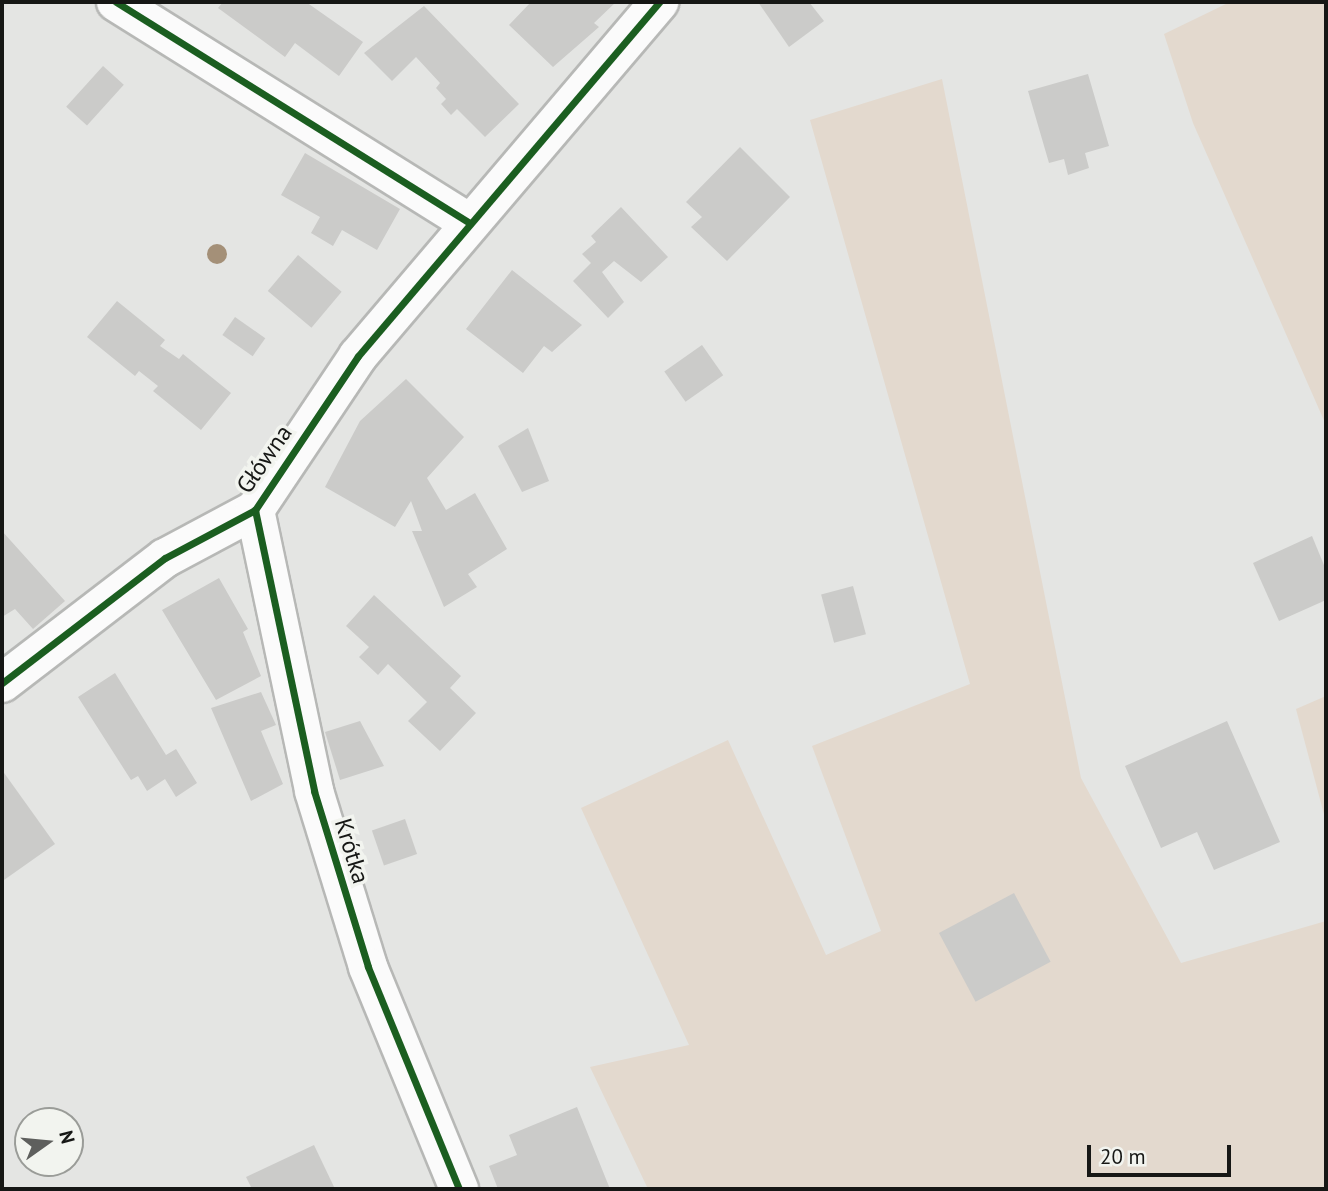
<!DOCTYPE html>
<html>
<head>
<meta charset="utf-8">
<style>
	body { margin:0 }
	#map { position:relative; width:1328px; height:1191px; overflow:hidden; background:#e4e5e3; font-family:"PT Sans",sans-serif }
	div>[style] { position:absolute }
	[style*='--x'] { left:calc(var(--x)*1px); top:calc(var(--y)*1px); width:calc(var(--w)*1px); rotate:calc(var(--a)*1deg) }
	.green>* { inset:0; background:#e3d9ce }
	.building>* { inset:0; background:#cbcbc9; transform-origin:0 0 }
	.roads { filter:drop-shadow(2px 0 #b7b8b6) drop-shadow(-2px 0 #b7b8b6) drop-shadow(0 2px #b7b8b6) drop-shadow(0 -2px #b7b8b6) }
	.street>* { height:38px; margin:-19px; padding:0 19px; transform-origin:19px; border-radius:19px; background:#fbfbfb }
	.cycleway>* { height:7px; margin:-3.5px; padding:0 3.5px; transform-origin:3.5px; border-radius:3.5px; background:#1b5e20 }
	.trees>* { width:20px; height:20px; margin:-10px; border-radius:50%; background:#a49078 }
	span { translate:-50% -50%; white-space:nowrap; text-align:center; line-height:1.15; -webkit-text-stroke:7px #f2f4ef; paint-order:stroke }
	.street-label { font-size:24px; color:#161715 }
	.frame { position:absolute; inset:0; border:4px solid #161715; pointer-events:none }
	.north { position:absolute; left:14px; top:1107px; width:70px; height:70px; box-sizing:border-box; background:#f2f4ef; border:2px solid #9a9c98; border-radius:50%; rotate:75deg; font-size:19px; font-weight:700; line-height:28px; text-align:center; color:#161715 }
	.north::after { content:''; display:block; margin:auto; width:24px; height:32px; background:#5e5f5d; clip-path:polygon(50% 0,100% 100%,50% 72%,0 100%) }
	.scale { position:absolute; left:1087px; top:1145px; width:144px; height:32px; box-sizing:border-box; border:4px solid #161715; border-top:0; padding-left:9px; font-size:21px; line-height:24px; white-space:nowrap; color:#161715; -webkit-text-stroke:5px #f2f4ef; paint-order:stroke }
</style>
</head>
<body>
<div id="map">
	<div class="green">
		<i style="clip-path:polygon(1230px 2px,1326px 2px,1326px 425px,1193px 123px,1164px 34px)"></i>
		<i style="clip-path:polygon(942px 79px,1081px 778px,1181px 963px,1326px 921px,1326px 1189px,648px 1189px,590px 1067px,689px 1045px,581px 808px,728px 740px,826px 955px,881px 931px,812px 746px,970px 684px,810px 120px)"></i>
		<i style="clip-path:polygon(1326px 696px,1326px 822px,1296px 709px)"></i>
	</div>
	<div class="building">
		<i style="clip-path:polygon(223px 2px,306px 2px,363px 42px,339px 76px,295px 43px,285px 57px,218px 8px)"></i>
		<i style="clip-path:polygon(531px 2px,616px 2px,594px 23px,599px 27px,553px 67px,509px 25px)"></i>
		<i style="clip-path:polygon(758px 2px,809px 2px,824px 21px,789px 47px)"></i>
		<i style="clip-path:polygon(424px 6px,519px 104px,485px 137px,457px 109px,451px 115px,441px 104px,446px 99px,436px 88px,440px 83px,416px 57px,392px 81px,364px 53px)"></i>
		<i style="left:103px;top:66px;width:28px;height:55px;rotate:42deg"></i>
		<i style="clip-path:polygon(1088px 74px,1109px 146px,1085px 153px,1089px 168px,1068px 175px,1064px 159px,1049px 163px,1028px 91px)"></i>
		<i style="clip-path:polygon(740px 147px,790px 197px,727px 261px,691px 227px,702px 217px,686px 202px)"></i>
		<i style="clip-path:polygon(305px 153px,400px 209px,377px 250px,342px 230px,333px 246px,311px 233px,320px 217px,281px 195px)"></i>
		<i style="clip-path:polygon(621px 207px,668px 257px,641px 282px,614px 261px,602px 272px,624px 302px,608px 318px,573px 281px,591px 263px,582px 254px,596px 242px,591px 236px)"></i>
		<i style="left:298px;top:255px;width:57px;height:47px;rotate:40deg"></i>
		<i style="clip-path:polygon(512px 270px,582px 325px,552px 352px,544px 346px,523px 373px,466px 329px)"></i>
		<i style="clip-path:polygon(117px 301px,165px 340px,160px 346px,179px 359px,183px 354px,231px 393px,201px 430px,153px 391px,158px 386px,139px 371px,135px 376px,87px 337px)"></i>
		<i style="left:235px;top:317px;width:37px;height:22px;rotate:35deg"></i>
		<i style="left:702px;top:345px;width:37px;height:46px;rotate:55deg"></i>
		<i style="clip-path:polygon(406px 379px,464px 437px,427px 478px,446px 510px,475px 493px,507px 549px,468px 574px,477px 587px,444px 607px,412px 531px,422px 531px,411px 501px,395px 527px,325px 487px,360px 421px)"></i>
		<i style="clip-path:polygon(528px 428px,549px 481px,522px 492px,498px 446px)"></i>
		<i style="clip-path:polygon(2px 531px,65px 601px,33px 629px,15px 609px,2px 617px)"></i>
		<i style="clip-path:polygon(1312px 536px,1326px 570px,1326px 600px,1279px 621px,1253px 563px)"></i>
		<i style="clip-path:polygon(219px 578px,248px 629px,243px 632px,261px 676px,216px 700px,162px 610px)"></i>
		<i style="left:853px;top:586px;width:50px;height:33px;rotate:75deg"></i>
		<i style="clip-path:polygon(374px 595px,461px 676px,450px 688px,476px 713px,440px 751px,408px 721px,427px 702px,388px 664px,378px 675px,359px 657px,369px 647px,346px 626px)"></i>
		<i style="clip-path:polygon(115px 673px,166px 755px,176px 749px,197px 783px,176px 797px,165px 779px,147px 791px,138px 776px,131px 780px,78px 697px)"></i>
		<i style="clip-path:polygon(261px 692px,276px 725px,261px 731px,283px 784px,251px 801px,211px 708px)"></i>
		<i style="clip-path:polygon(360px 721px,384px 766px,340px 780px,325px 732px)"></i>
		<i style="clip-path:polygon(1227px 721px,1280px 842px,1214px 870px,1197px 832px,1161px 848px,1125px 766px)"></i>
		<i style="clip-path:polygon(2px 770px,55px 844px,4px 880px,2px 876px)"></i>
		<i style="left:405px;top:819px;width:37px;height:35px;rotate:71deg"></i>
		<i style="left:1014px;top:893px;width:78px;height:85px;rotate:62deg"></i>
		<i style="clip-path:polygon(577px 1107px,610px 1189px,498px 1189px,489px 1166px,517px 1155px,509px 1135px)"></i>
		<i style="clip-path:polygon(314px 1145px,335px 1189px,252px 1189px,246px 1177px)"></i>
	</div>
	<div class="roads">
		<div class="street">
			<i style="--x:116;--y:2;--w:416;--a:32"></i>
			<i style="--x:255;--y:510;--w:287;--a:78.1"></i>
			<i style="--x:314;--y:791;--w:184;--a:72.9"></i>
			<i style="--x:368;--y:967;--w:240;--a:67.7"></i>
			<i style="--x:2;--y:683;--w:205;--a:-37.5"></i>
			<i style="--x:165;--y:558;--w:102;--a:-28.1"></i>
			<i style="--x:255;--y:510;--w:185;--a:-56.2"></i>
			<i style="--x:358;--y:356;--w:465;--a:-49.6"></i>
		</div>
	</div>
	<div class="cycleway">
		<i style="--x:116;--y:2;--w:416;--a:32"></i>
		<i style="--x:255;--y:510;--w:287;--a:78.1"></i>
		<i style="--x:314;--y:791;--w:184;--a:72.9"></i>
		<i style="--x:368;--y:967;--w:240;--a:67.7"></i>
		<i style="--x:2;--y:683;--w:205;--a:-37.5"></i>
		<i style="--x:165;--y:558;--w:102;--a:-28.1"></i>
		<i style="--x:255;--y:510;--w:185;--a:-56.2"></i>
		<i style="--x:358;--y:356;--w:465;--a:-49.6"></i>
	</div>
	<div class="trees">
		<i style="left:217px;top:254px"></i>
	</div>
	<div class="street-label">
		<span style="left:264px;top:459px;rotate:-55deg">Główna</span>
		<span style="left:352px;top:851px;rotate:73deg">Krótka</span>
	</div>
	<div class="frame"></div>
	<div class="north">N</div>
	<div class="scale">20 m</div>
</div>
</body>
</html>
